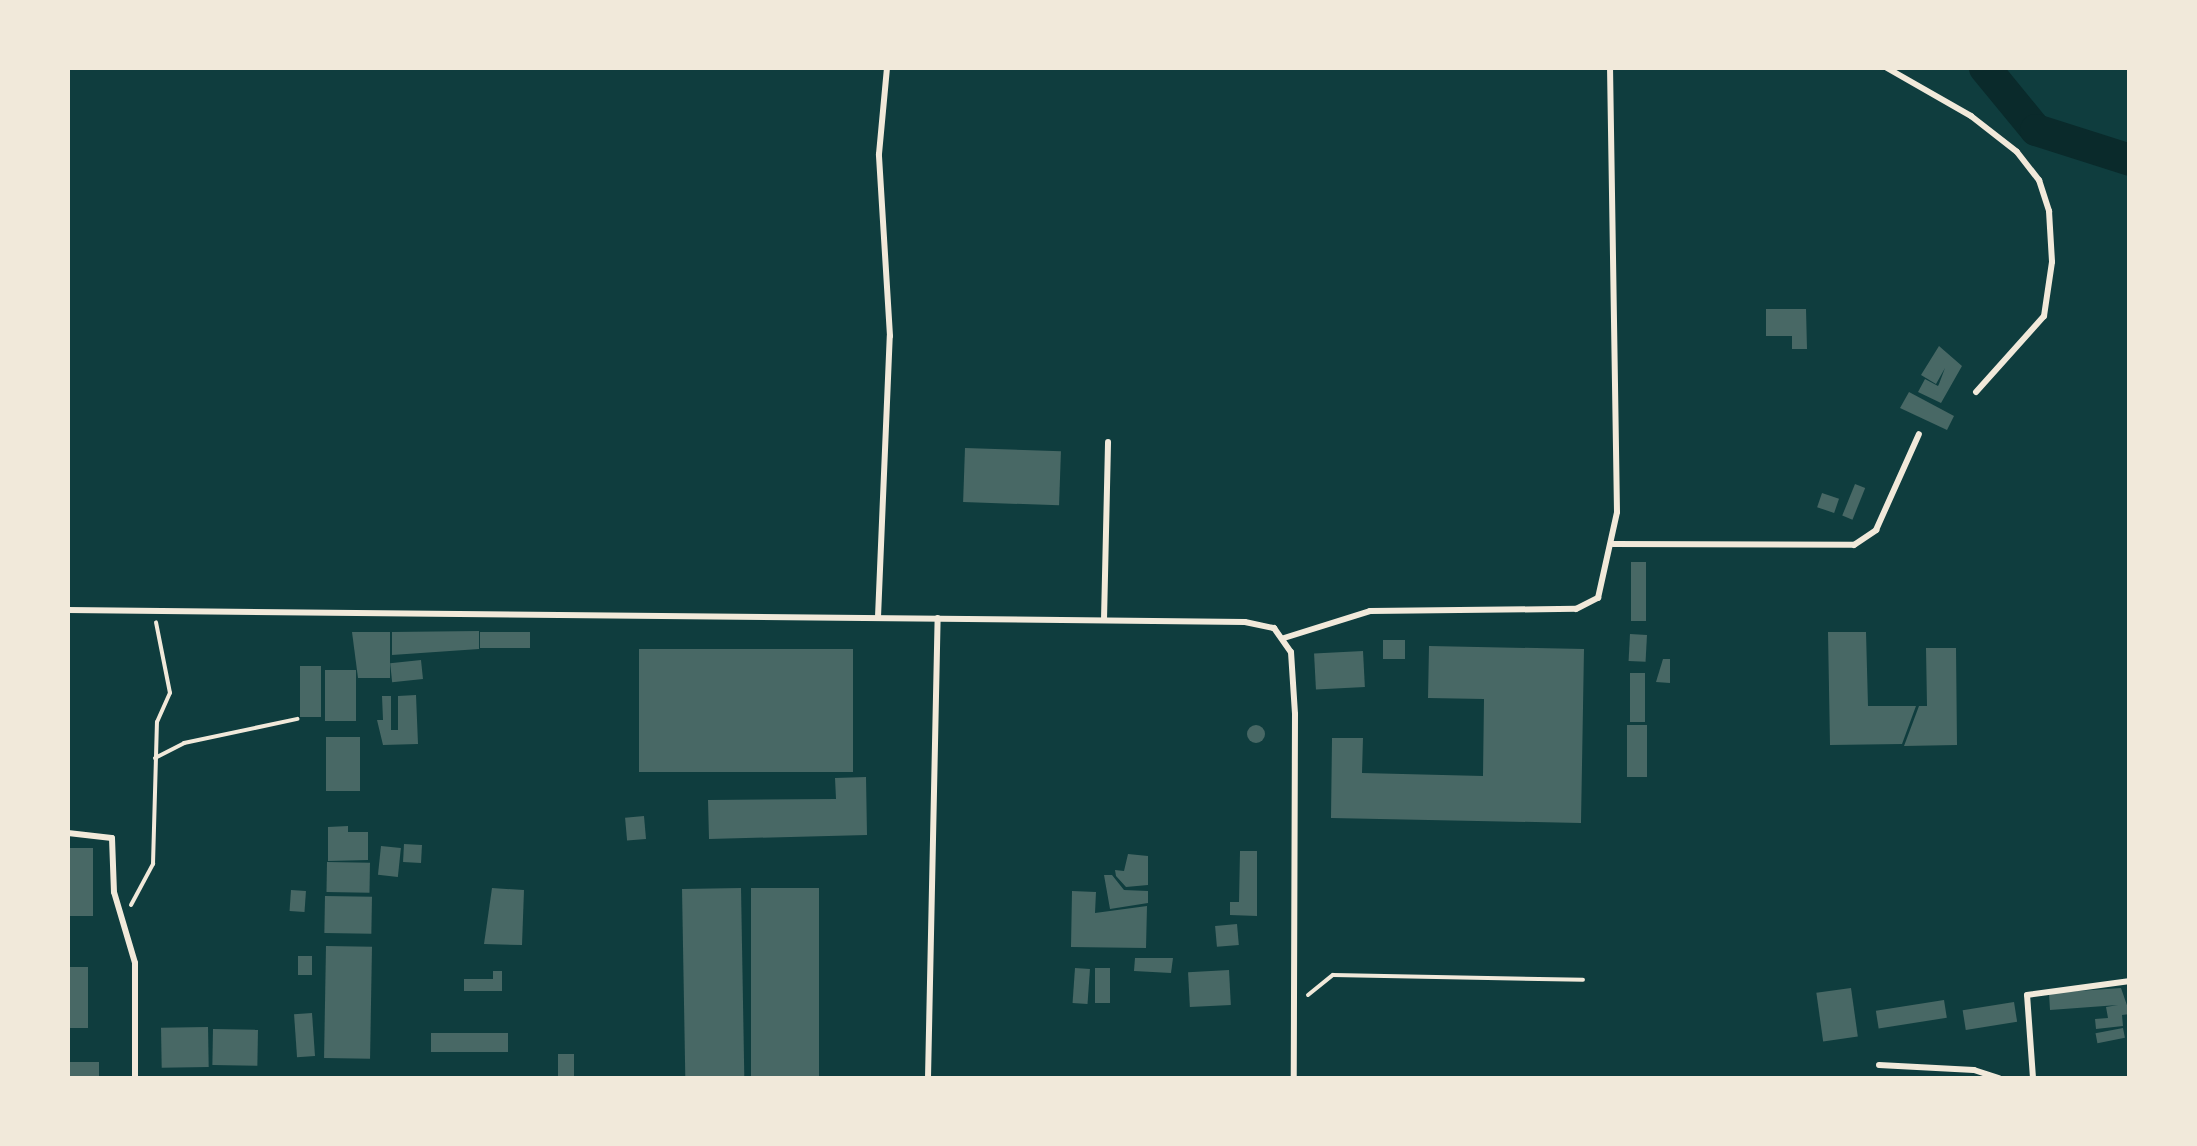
<!DOCTYPE html>
<html>
<head>
<meta charset="utf-8">
<style>
	body { margin:0 }
	#map { position:relative; width:2197px; height:1146px; overflow:hidden; background:#0f3d3e; font-family:"Space Grotesk",sans-serif }
	div>[style] { position:absolute }
	[style*='--x'] { left:calc(var(--x)*1px); top:calc(var(--y)*1px); width:calc(var(--w)*1px); rotate:calc(var(--a)*1deg) }
	.river>* { height:32px; margin:-16px; padding:0 16px; transform-origin:16px; border-radius:16px; background:#0a2a2b }
	.building>* { inset:0; background:#486865; transform-origin:0 0 }
	.round { border-radius:50% }
	.path>* { height:4px; margin:-2px; padding:0 2px; transform-origin:2px; border-radius:2px; background:#f1e9da }
	.service>* { height:6px; margin:-3px; padding:0 3px; transform-origin:3px; border-radius:3px; background:#f1e9da }
	span { translate:-50% -50%; white-space:nowrap; text-align:center; line-height:1.15; -webkit-text-stroke:8px #f1e9da; paint-order:stroke }
	.frame { position:absolute; inset:0; border:70px solid #f1e9da; pointer-events:none }
</style>
</head>
<body>
<div id="map">
	<div class="river">
		<i style="--x:1985;--y:68;--w:80;--a:50.6"></i>
		<i style="--x:2036;--y:130;--w:99;--a:17.7"></i>
	</div>
	<div class="building">
		<i style="clip-path:polygon(1766px 309px,1806px 309px,1807px 349px,1792px 349px,1792px 336px,1766px 336px)"></i>
		<i style="clip-path:polygon(1939px 346px,1962px 366px,1941px 403px,1918px 392px,1925px 379px,1938px 386px,1939px 384px,1945px 368px,1936px 384px,1921px 375px)"></i>
		<i style="clip-path:polygon(1909px 392px,1954px 416px,1947px 430px,1900px 408px)"></i>
		<i style="left:965px;top:448px;width:96px;height:54px;rotate:2deg"></i>
		<i style="left:1855px;top:484px;width:11px;height:34px;rotate:22deg"></i>
		<i style="left:1822px;top:493px;width:18px;height:15px;rotate:19deg"></i>
		<i style="left:1631px;top:562px;width:15px;height:59px"></i>
		<i style="clip-path:polygon(479px 631px,479px 649px,392px 655px,392px 632px)"></i>
		<i style="clip-path:polygon(352px 632px,390px 632px,390px 678px,358px 678px)"></i>
		<i style="left:530px;top:632px;width:16px;height:50px;rotate:90deg"></i>
		<i style="clip-path:polygon(1828px 632px,1866px 632px,1868px 706px,1916px 706px,1902px 744px,1830px 745px)"></i>
		<i style="left:1630px;top:634px;width:17px;height:27px;rotate:3deg"></i>
		<i style="left:1383px;top:640px;width:22px;height:19px"></i>
		<i style="clip-path:polygon(1429px 646px,1584px 649px,1581px 823px,1331px 818px,1332px 738px,1363px 738px,1362px 773px,1483px 776px,1484px 699px,1428px 698px)"></i>
		<i style="clip-path:polygon(1926px 648px,1956px 648px,1957px 745px,1904px 746px,1919px 706px,1927px 706px)"></i>
		<i style="left:853px;top:649px;width:123px;height:214px;rotate:90deg"></i>
		<i style="left:1363px;top:651px;width:36px;height:49px;rotate:87deg"></i>
		<i style="clip-path:polygon(1663px 659px,1670px 659px,1670px 683px,1656px 682px)"></i>
		<i style="left:421px;top:660px;width:19px;height:31px;rotate:84deg"></i>
		<i style="left:300px;top:666px;width:21px;height:51px"></i>
		<i style="left:325px;top:670px;width:31px;height:51px"></i>
		<i style="left:1630px;top:673px;width:15px;height:49px"></i>
		<i style="clip-path:polygon(416px 695px,418px 744px,383px 745px,377px 720px,383px 720px,382px 696px,391px 696px,391px 730px,398px 730px,398px 696px)"></i>
		<i class="round" style="left:1247px;top:725px;width:18px;height:18px"></i>
		<i style="left:1627px;top:725px;width:20px;height:52px"></i>
		<i style="left:326px;top:737px;width:34px;height:54px"></i>
		<i style="clip-path:polygon(866px 777px,867px 835px,709px 839px,708px 800px,836px 799px,835px 778px)"></i>
		<i style="left:644px;top:816px;width:23px;height:19px;rotate:85deg"></i>
		<i style="clip-path:polygon(348px 826px,348px 832px,368px 832px,368px 860px,328px 861px,328px 827px)"></i>
		<i style="left:404px;top:844px;width:18px;height:18px;rotate:3deg"></i>
		<i style="left:381px;top:846px;width:20px;height:29px;rotate:6deg"></i>
		<i style="left:68px;top:848px;width:25px;height:68px"></i>
		<i style="clip-path:polygon(1240px 851px,1257px 851px,1257px 916px,1230px 915px,1230px 902px,1239px 902px)"></i>
		<i style="clip-path:polygon(1128px 854px,1148px 856px,1148px 885px,1126px 887px,1116px 876px,1115px 870px,1124px 871px)"></i>
		<i style="left:327px;top:862px;width:43px;height:30px;rotate:1deg"></i>
		<i style="clip-path:polygon(1104px 875px,1112px 875px,1124px 890px,1148px 891px,1148px 903px,1110px 909px)"></i>
		<i style="clip-path:polygon(492px 888px,524px 890px,522px 945px,484px 944px)"></i>
		<i style="left:741px;top:888px;width:190px;height:59px;rotate:89deg"></i>
		<i style="left:751px;top:888px;width:68px;height:190px"></i>
		<i style="left:291px;top:890px;width:15px;height:21px;rotate:4deg"></i>
		<i style="clip-path:polygon(1072px 891px,1096px 892px,1095px 913px,1147px 906px,1146px 948px,1071px 947px)"></i>
		<i style="left:325px;top:896px;width:47px;height:37px;rotate:1deg"></i>
		<i style="left:1237px;top:924px;width:21px;height:22px;rotate:85deg"></i>
		<i style="left:326px;top:946px;width:46px;height:112px;rotate:1deg"></i>
		<i style="left:312px;top:956px;width:19px;height:14px;rotate:90deg"></i>
		<i style="clip-path:polygon(1135px 958px,1173px 958px,1171px 973px,1134px 971px)"></i>
		<i style="left:68px;top:967px;width:20px;height:61px"></i>
		<i style="left:1075px;top:968px;width:15px;height:35px;rotate:4deg"></i>
		<i style="left:1095px;top:968px;width:15px;height:35px"></i>
		<i style="left:1229px;top:970px;width:35px;height:41px;rotate:87deg"></i>
		<i style="clip-path:polygon(493px 971px,502px 971px,502px 991px,464px 991px,464px 979px,493px 979px)"></i>
		<i style="left:1851px;top:988px;width:49px;height:35px;rotate:82deg"></i>
		<i style="clip-path:polygon(2121px 988px,2130px 1014px,2122px 1015px,2123px 1026px,2096px 1029px,2095px 1019px,2108px 1018px,2106px 1007px,2118px 1005px,2050px 1010px,2049px 993px)"></i>
		<i style="left:1944px;top:1000px;width:18px;height:69px;rotate:81deg"></i>
		<i style="left:2014px;top:1002px;width:20px;height:52px;rotate:81deg"></i>
		<i style="left:312px;top:1013px;width:43px;height:18px;rotate:86deg"></i>
		<i style="left:208px;top:1027px;width:40px;height:47px;rotate:89deg"></i>
		<i style="left:2123px;top:1028px;width:10px;height:28px;rotate:79deg"></i>
		<i style="left:213px;top:1029px;width:45px;height:36px;rotate:1deg"></i>
		<i style="left:508px;top:1033px;width:19px;height:77px;rotate:90deg"></i>
		<i style="left:558px;top:1054px;width:16px;height:24px"></i>
		<i style="left:68px;top:1062px;width:31px;height:16px"></i>
	</div>
	<div class="path">
		<i style="--x:155;--y:758;--w:33;--a:-27"></i>
		<i style="--x:184;--y:743;--w:116;--a:-12"></i>
		<i style="--x:131;--y:905;--w:47;--a:-61.8"></i>
		<i style="--x:153;--y:864;--w:142;--a:-88.4"></i>
		<i style="--x:157;--y:722;--w:32;--a:-66"></i>
		<i style="--x:170;--y:693;--w:72;--a:-101.2"></i>
		<i style="--x:1308;--y:995;--w:32;--a:-39"></i>
		<i style="--x:1333;--y:975;--w:250;--a:1.1"></i>
	</div>
	<div class="service">
		<i style="--x:1887;--y:68;--w:97;--a:29.7"></i>
		<i style="--x:1971;--y:116;--w:58;--a:38"></i>
		<i style="--x:2017;--y:152;--w:36;--a:52"></i>
		<i style="--x:2039;--y:180;--w:33;--a:72"></i>
		<i style="--x:2049;--y:211;--w:51;--a:86.6"></i>
		<i style="--x:2052;--y:262;--w:55;--a:98.4"></i>
		<i style="--x:2044;--y:316;--w:102;--a:131.8"></i>
		<i style="--x:1613;--y:544;--w:241;--a:0.2"></i>
		<i style="--x:1854;--y:545;--w:27;--a:-34"></i>
		<i style="--x:1876;--y:530;--w:105;--a:-65.9"></i>
		<i style="--x:68;--y:610;--w:1177;--a:0.58"></i>
		<i style="--x:1245;--y:622;--w:30;--a:12"></i>
		<i style="--x:1274;--y:628;--w:29;--a:55"></i>
		<i style="--x:1291;--y:652;--w:62;--a:86.3"></i>
		<i style="--x:1295;--y:714;--w:364;--a:90.2"></i>
		<i style="--x:878;--y:617;--w:281;--a:-87.6"></i>
		<i style="--x:890;--y:336;--w:182;--a:-93.5"></i>
		<i style="--x:879;--y:154;--w:86;--a:-84.7"></i>
		<i style="--x:1104;--y:620;--w:178;--a:-88.7"></i>
		<i style="--x:1284;--y:638;--w:90;--a:-17.4"></i>
		<i style="--x:1370;--y:611;--w:206;--a:-0.6"></i>
		<i style="--x:1576;--y:609;--w:25;--a:-27"></i>
		<i style="--x:1598;--y:598;--w:88;--a:-77.5"></i>
		<i style="--x:1617;--y:512;--w:444;--a:-90.9"></i>
		<i style="--x:68;--y:833;--w:44;--a:6.5"></i>
		<i style="--x:112;--y:838;--w:54;--a:87.9"></i>
		<i style="--x:114;--y:892;--w:74;--a:73.5"></i>
		<i style="--x:135;--y:963;--w:115;--a:90"></i>
		<i style="--x:1879;--y:1065;--w:95;--a:3"></i>
		<i style="--x:1974;--y:1070;--w:26;--a:18"></i>
		<i style="--x:928;--y:1078;--w:460;--a:-88.8"></i>
		<i style="--x:2033;--y:1078;--w:83;--a:-94.1"></i>
		<i style="--x:2027;--y:995;--w:104;--a:-7.7"></i>
	</div>
	<div class="frame"></div>
</div>
</body>
</html>
